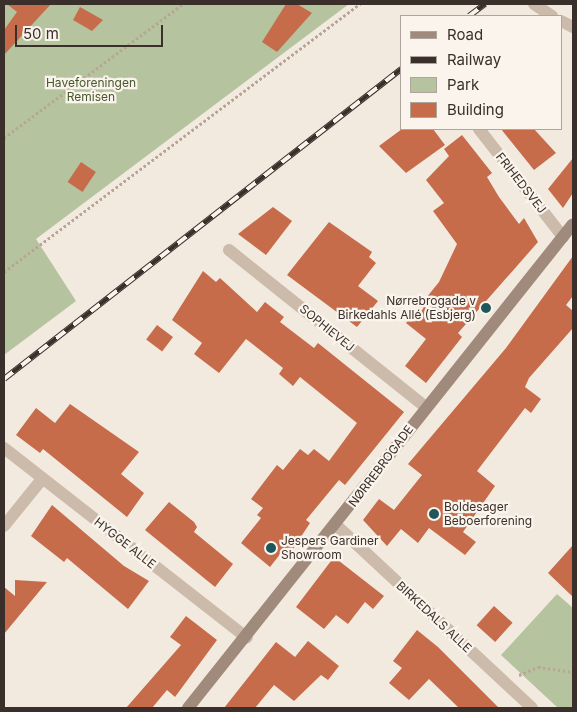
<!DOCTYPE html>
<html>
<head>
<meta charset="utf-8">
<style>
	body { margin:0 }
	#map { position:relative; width:577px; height:712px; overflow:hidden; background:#f3eadf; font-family:Inter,sans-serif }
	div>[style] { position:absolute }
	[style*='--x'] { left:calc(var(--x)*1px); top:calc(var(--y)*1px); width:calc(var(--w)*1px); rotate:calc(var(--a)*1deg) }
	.green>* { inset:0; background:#b6c39f }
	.building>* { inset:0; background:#c76c4a; transform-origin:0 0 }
	.path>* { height:3px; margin-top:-1.5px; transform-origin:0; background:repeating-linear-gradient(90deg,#b8a595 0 2.5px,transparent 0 5px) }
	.street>* { height:12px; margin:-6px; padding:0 6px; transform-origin:6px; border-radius:6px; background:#ccbbab }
	.secondary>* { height:12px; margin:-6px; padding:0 6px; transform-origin:6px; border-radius:6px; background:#a08a7c }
	.rail>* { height:5.5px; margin-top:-2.75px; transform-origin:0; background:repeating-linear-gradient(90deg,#faf4ec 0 11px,#3a2f2a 0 22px); box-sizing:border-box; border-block:1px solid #3a2f2a }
	.dots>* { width:14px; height:14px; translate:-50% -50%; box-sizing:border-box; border:2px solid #faf4ec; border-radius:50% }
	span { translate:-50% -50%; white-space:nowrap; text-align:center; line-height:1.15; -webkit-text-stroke:4.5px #faf4ec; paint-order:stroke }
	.park-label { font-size:12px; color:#47582d }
	.street-label { font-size:12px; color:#3a2f2a }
	.poi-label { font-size:12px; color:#3a2f2a }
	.right { translate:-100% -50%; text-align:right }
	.left { translate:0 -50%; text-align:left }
	.frame { position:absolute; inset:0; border:5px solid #3a2f2a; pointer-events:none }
	.legend { position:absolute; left:400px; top:15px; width:162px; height:115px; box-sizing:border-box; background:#faf4ec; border:1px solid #ada59e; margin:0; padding:6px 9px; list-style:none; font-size:15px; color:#3a2f2a }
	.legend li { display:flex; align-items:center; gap:10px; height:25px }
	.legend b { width:25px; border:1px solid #ada59e }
	.scale { position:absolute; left:15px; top:25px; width:148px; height:22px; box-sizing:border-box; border:2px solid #3a2f2a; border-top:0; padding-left:6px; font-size:15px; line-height:18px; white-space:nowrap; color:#3a2f2a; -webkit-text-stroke:4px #faf4ec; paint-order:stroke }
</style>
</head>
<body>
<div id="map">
	<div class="green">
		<i style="clip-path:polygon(4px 4px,349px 4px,36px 239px,76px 301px,4px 355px)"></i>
		<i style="clip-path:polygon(557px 594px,573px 608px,573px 708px,558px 708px,501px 655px)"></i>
	</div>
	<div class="building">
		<i style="clip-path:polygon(7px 4px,51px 4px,4px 55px,4px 30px,17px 12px)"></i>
		<i style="clip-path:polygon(286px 4px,297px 4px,312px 13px,277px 52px,262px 42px)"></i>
		<i style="clip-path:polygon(80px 7px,103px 20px,92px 31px,73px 20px)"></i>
		<i style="clip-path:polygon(402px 129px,433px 129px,445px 145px,406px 173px,379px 146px)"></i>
		<i style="clip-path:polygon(501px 129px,534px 129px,556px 153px,534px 170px)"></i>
		<i style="clip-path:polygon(462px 135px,492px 173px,487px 177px,499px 197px,519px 224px,524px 218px,538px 242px,458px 333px,462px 337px,426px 383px,405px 366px,426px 339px,406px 323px,439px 282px,457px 244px,433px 211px,444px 203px,426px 180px,449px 156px,444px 149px)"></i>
		<i style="clip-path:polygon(573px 158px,573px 193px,563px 208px,548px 189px)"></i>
		<i style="left:81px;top:162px;width:18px;height:24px;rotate:34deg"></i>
		<i style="clip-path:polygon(273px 207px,292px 221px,266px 255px,238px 234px)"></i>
		<i style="clip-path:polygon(329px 222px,372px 252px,369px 257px,376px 263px,358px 286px,378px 301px,357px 327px,287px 275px)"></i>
		<i style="clip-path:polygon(573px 256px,573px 296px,566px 305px,573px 311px,573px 328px,529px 378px,525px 387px,541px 399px,531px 413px,525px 408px,477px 471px,495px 486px,463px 532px,476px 542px,465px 555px,429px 528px,418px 543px,401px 529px,387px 546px,363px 520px,379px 499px,394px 510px,422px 475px,408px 464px,506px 348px)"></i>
		<i style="clip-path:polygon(203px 271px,216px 282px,220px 278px,257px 312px,265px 302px,284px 317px,280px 322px,314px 348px,318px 343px,404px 412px,345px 485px,339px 480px,306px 520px,310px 523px,287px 558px,281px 553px,270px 567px,241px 543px,261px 518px,257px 515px,263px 508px,251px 499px,277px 465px,283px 470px,300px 449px,308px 455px,314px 449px,329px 461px,357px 423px,300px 377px,293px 386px,279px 374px,283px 368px,246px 339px,219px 373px,194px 354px,202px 343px,172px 320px)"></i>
		<i style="left:157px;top:325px;width:20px;height:18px;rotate:37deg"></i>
		<i style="clip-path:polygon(70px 404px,139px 452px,121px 474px,144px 493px,127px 517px,43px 449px,40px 453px,16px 435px,36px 408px,55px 423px)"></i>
		<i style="clip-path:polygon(169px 502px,194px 522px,197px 527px,194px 532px,233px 564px,215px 587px,145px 530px)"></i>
		<i style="clip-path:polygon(52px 505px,124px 566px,149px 581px,128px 609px,67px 558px,64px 562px,31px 536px)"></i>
		<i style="clip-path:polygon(573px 545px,573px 597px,548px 573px)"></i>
		<i style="clip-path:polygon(334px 557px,384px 596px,373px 609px,365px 602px,348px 624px,336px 615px,324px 629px,296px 607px)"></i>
		<i style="clip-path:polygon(15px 580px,47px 582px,4px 634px,4px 587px,15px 596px)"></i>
		<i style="left:494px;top:606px;width:25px;height:26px;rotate:42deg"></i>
		<i style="clip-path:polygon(186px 616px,217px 640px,175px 697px,167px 690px,152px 708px,126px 708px,181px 645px,170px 637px)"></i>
		<i style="clip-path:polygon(417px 630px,438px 647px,499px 708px,459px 708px,429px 679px,409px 700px,389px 683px,402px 668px,393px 661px)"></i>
		<i style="clip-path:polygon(308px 641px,339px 666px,328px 680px,321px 675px,294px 701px,274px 685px,255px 708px,224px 708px,276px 642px,295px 657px)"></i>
	</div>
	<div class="path">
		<i style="--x:4;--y:138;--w:224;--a:-36.8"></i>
		<i style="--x:4;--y:272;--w:446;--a:-37"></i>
		<i style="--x:519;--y:675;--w:21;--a:-23"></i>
		<i style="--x:538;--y:667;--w:35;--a:8"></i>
	</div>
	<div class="street">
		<i style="--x:534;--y:4;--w:22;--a:34"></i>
		<i style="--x:561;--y:21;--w:13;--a:27"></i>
		<i style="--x:479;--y:129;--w:137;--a:52.1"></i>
		<i style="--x:229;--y:250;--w:252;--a:38.6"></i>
		<i style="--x:4;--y:448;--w:308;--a:38"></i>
		<i style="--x:336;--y:525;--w:268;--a:43"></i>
		<i style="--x:4;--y:526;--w:60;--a:-51"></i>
	</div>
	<div class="secondary">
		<i style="--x:188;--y:708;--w:618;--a:-51.5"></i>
	</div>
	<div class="rail">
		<i style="--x:469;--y:16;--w:20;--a:-37"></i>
		<i style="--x:4;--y:379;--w:504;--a:-37.98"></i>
	</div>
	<div class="dots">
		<i style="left:486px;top:308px;background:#1f565c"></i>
		<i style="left:434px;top:514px;background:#1f565c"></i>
		<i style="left:271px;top:548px;background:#1f565c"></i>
	</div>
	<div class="park-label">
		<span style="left:91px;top:90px">Haveforeningen<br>Remisen</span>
	</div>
	<div class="street-label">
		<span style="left:521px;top:183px;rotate:52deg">FRIHEDSVEJ</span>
		<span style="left:327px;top:328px;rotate:39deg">SOPHIEVEJ</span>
		<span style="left:381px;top:466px;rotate:-53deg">NØRREBROGADE</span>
		<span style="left:125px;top:543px;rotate:38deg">HYGGE ALLE</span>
		<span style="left:434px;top:617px;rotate:43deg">BIRKEDALS ALLE</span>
	</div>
	<div class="poi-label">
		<span class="right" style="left:476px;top:308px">Nørrebrogade v<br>Birkedahls Allé (Esbjerg)</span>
		<span class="left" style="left:444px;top:514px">Boldesager<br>Beboerforening</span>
		<span class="left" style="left:281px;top:548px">Jespers Gardiner<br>Showroom</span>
	</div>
	<div class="frame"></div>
	<ul class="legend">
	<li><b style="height:6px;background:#a08a7c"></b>Road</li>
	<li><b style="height:6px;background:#3a2f2a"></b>Railway</li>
	<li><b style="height:14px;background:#b6c39f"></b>Park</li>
	<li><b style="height:14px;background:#c76c4a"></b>Building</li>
	</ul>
	<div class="scale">50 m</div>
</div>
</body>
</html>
